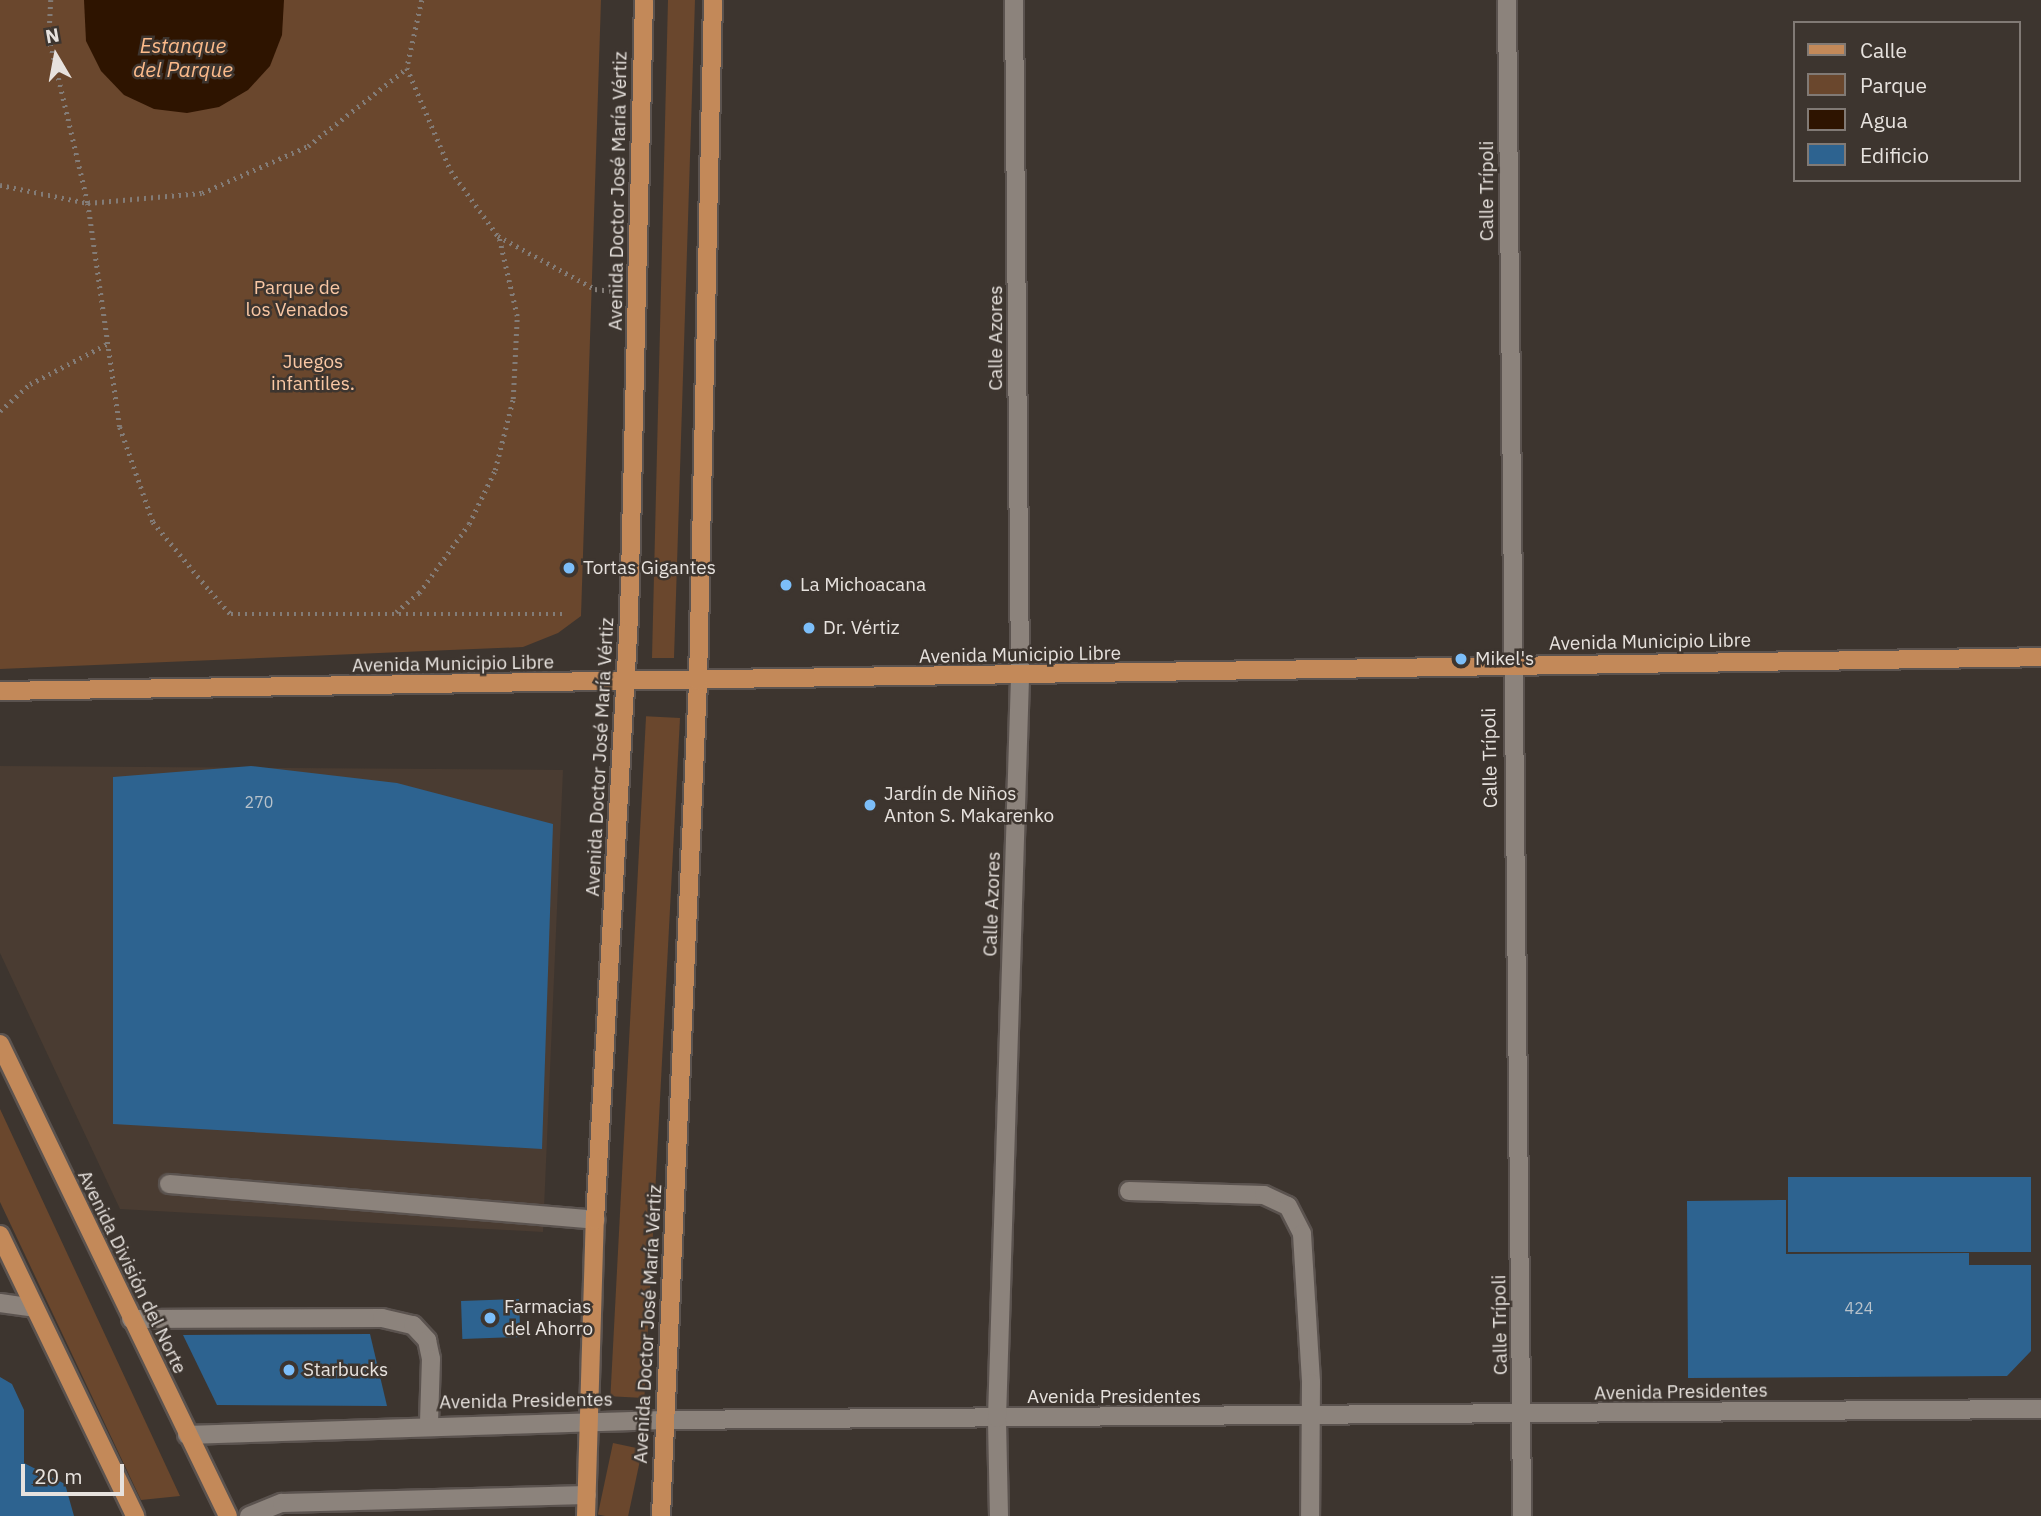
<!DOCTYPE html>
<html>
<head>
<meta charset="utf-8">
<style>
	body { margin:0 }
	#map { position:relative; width:2041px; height:1516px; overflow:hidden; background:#3d352f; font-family:"IBM Plex Sans",sans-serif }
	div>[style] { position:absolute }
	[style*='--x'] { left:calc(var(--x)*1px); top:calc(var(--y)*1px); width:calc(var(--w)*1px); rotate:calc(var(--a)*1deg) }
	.built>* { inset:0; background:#4a3c32 }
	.green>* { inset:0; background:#6a472d; transform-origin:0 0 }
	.water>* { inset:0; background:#2e1400 }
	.building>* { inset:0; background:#2d6390; transform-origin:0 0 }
	.path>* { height:4.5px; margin-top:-2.25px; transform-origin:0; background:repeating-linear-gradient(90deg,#837c77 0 2px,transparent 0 7px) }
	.roads { filter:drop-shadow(2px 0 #5b534f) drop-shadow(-2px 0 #5b534f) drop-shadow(0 2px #5b534f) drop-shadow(0 -2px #5b534f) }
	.minor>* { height:18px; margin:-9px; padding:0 9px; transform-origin:9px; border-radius:9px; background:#8c837c }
	.major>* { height:18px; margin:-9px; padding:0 9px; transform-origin:9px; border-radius:9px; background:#c38959 }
	.dots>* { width:19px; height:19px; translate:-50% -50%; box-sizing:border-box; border:4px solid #3d352f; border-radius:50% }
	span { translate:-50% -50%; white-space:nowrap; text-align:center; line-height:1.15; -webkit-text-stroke:5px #3d352f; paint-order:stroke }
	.number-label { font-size:16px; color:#b8c2ca }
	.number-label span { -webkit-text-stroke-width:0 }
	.street-label { font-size:19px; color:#e7e2de }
	.park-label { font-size:19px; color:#f9c7a4 }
	.poi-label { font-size:19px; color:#e7e2de }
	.left { translate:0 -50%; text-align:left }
	.water-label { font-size:21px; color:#fbba8a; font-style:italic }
	.legend { position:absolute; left:1793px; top:21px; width:228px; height:161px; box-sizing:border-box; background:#3d352f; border:2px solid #817a75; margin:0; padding:9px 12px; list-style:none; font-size:21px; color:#e7e2de }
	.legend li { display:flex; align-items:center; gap:14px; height:35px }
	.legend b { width:35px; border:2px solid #817a75 }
	.north { position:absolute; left:21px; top:21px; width:70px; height:70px; -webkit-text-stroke:5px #3d352f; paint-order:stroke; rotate:350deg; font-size:19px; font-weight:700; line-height:28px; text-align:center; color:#e7e2de }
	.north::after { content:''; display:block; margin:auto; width:24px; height:32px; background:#e7e2de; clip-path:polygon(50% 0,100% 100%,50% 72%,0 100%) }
	.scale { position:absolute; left:21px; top:1464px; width:103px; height:32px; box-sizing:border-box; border:4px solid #e7e2de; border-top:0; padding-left:9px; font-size:21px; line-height:24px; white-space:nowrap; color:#e7e2de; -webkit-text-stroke:5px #3d352f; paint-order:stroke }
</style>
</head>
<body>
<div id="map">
	<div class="built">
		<i style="clip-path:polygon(0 766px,563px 770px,543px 1232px,120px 1209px,0 953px)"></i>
	</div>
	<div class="green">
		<i style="clip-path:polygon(0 0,601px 0,581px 616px,558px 633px,523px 647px,0 669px)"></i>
		<i style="clip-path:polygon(668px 0,695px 0,674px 658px,652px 658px)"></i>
		<i style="left:680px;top:718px;width:681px;height:34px;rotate:93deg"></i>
		<i style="clip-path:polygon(0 1109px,180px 1496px,141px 1500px,0 1202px)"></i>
		<i style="left:613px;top:1443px;width:30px;height:73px;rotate:12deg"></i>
	</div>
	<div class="water">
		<i style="clip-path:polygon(84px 0,284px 0,282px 35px,270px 66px,248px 90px,219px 107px,187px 113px,154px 109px,124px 95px,101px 71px,86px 41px)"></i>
	</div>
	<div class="building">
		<i style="clip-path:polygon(251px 766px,397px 783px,553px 824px,542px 1149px,113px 1124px,113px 777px)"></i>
		<i style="left:2031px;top:1177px;width:75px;height:243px;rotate:90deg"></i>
		<i style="clip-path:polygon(1786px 1200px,1786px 1254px,1969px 1253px,1969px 1265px,2031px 1265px,2031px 1351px,2007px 1376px,1688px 1378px,1687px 1201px)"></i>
		<i style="left:519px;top:1299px;width:38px;height:58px;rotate:88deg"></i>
		<i style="clip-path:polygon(370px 1334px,387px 1406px,217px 1405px,183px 1335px)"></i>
		<i style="clip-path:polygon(0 1377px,12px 1384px,24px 1410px,24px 1463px,65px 1484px,74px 1516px,0 1516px)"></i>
	</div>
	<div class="path">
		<i style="--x:51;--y:0;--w:37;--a:93"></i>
		<i style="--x:49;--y:37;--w:171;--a:76.8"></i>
		<i style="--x:88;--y:203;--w:226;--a:81.9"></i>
		<i style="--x:120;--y:427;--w:101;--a:70.8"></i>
		<i style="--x:153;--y:522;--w:89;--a:50.4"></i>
		<i style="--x:210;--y:591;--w:31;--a:48"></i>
		<i style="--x:231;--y:614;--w:331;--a:0"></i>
		<i style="--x:422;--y:0;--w:70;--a:102.4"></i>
		<i style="--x:407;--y:68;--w:112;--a:66.9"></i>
		<i style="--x:451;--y:171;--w:80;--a:54.1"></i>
		<i style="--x:498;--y:236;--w:111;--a:28.7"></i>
		<i style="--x:595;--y:289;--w:17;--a:7"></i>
		<i style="--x:0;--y:185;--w:90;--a:11.6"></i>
		<i style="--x:88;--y:203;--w:114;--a:-5"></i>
		<i style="--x:202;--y:193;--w:116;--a:-23.9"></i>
		<i style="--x:308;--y:146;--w:126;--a:-38.2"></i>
		<i style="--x:0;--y:411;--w:40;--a:-42"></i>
		<i style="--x:30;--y:384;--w:89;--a:-27.4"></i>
		<i style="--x:396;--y:612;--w:30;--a:-40"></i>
		<i style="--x:419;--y:593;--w:85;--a:-54.1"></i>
		<i style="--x:469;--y:524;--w:60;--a:-64.3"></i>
		<i style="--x:495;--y:470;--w:73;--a:-75.8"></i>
		<i style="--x:513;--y:399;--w:83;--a:-87.2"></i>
		<i style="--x:517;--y:316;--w:80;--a:-103"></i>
	</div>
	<div class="roads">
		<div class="minor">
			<i style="--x:1507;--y:0;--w:1516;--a:89.43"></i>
			<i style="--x:169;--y:1184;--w:428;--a:4.8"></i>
			<i style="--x:1129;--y:1191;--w:135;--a:1.7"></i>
			<i style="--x:1264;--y:1195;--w:26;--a:25"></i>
			<i style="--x:1288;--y:1206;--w:31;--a:63"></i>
			<i style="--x:1302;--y:1234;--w:149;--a:86.5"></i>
			<i style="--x:1311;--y:1383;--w:133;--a:90.4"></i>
			<i style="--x:0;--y:1303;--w:35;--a:8"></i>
			<i style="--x:131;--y:1319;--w:251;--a:-0.2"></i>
			<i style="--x:382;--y:1318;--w:32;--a:13"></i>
			<i style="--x:413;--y:1325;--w:21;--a:47"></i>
			<i style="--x:427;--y:1340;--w:19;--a:78"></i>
			<i style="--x:431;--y:1359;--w:65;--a:91.8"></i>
			<i style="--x:187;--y:1435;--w:477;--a:-1.8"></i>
			<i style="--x:664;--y:1420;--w:1377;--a:-0.46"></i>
			<i style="--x:249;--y:1516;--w:35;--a:-22"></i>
			<i style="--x:282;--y:1503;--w:305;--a:-1.5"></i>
			<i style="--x:999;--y:1516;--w:98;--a:-91.2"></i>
			<i style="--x:997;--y:1418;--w:742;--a:-88.22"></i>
			<i style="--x:1020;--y:676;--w:676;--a:-90.51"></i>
		</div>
		<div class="major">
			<i style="--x:0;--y:691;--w:2041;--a:-0.95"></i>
			<i style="--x:0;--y:1044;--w:524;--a:64.22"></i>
			<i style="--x:0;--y:1235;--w:312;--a:64.3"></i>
			<i style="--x:586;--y:1516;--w:296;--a:-88.3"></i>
			<i style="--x:595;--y:1220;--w:604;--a:-86.77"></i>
			<i style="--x:629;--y:617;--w:617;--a:-88.61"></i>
			<i style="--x:661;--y:1516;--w:836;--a:-87.46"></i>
			<i style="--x:698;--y:681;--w:681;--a:-88.74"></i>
		</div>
	</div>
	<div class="dots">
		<i style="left:569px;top:568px;background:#7cbef9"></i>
		<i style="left:786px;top:585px;background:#7cbef9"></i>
		<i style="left:809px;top:628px;background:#7cbef9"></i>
		<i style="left:1461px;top:659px;background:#7cbef9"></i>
		<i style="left:870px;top:805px;background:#7cbef9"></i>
		<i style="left:490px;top:1318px;background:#7cbef9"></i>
		<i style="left:289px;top:1370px;background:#7cbef9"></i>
	</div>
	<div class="number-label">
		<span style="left:259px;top:802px">270</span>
		<span style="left:1859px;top:1308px">424</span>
	</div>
	<div class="street-label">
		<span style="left:618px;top:191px;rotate:-89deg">Avenida Doctor José María Vértiz</span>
		<span style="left:1487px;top:191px;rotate:-90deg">Calle Trípoli</span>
		<span style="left:996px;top:338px;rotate:-90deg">Calle Azores</span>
		<span style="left:1650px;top:642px;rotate:-1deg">Avenida Municipio Libre</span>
		<span style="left:1020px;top:655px;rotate:-1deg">Avenida Municipio Libre</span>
		<span style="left:453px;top:664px;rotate:-1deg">Avenida Municipio Libre</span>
		<span style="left:600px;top:757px;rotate:-87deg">Avenida Doctor José María Vértiz</span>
		<span style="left:1490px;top:758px;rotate:-91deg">Calle Trípoli</span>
		<span style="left:992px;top:904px;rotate:-88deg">Calle Azores</span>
		<span style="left:132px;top:1272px;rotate:64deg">Avenida División del Norte</span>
		<span style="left:648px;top:1324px;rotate:-87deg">Avenida Doctor José María Vértiz</span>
		<span style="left:1500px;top:1325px;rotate:-91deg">Calle Trípoli</span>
		<span style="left:1681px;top:1392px;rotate:-1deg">Avenida Presidentes</span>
		<span style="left:1114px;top:1397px">Avenida Presidentes</span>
		<span style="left:526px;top:1401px;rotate:-1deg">Avenida Presidentes</span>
	</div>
	<div class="park-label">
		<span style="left:297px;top:299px">Parque de<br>los Venados</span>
		<span style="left:313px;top:373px">Juegos<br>infantiles.</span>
	</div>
	<div class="poi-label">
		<span class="left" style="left:583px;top:568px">Tortas Gigantes</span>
		<span class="left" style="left:800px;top:585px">La Michoacana</span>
		<span class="left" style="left:823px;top:628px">Dr. Vértiz</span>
		<span class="left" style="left:1475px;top:659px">Mikel's</span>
		<span class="left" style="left:884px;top:805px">Jardín de Niños<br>Anton S. Makarenko</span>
		<span class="left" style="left:504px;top:1318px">Farmacias<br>del Ahorro</span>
		<span class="left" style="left:303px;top:1370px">Starbucks</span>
	</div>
	<div class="water-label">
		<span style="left:183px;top:57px">Estanque<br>del Parque</span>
	</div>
	<ul class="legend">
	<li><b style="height:9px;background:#c38959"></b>Calle</li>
	<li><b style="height:19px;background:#6a472d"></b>Parque</li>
	<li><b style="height:19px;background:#2e1400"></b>Agua</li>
	<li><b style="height:19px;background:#2d6390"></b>Edificio</li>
	</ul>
	<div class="north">N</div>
	<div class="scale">20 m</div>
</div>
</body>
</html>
